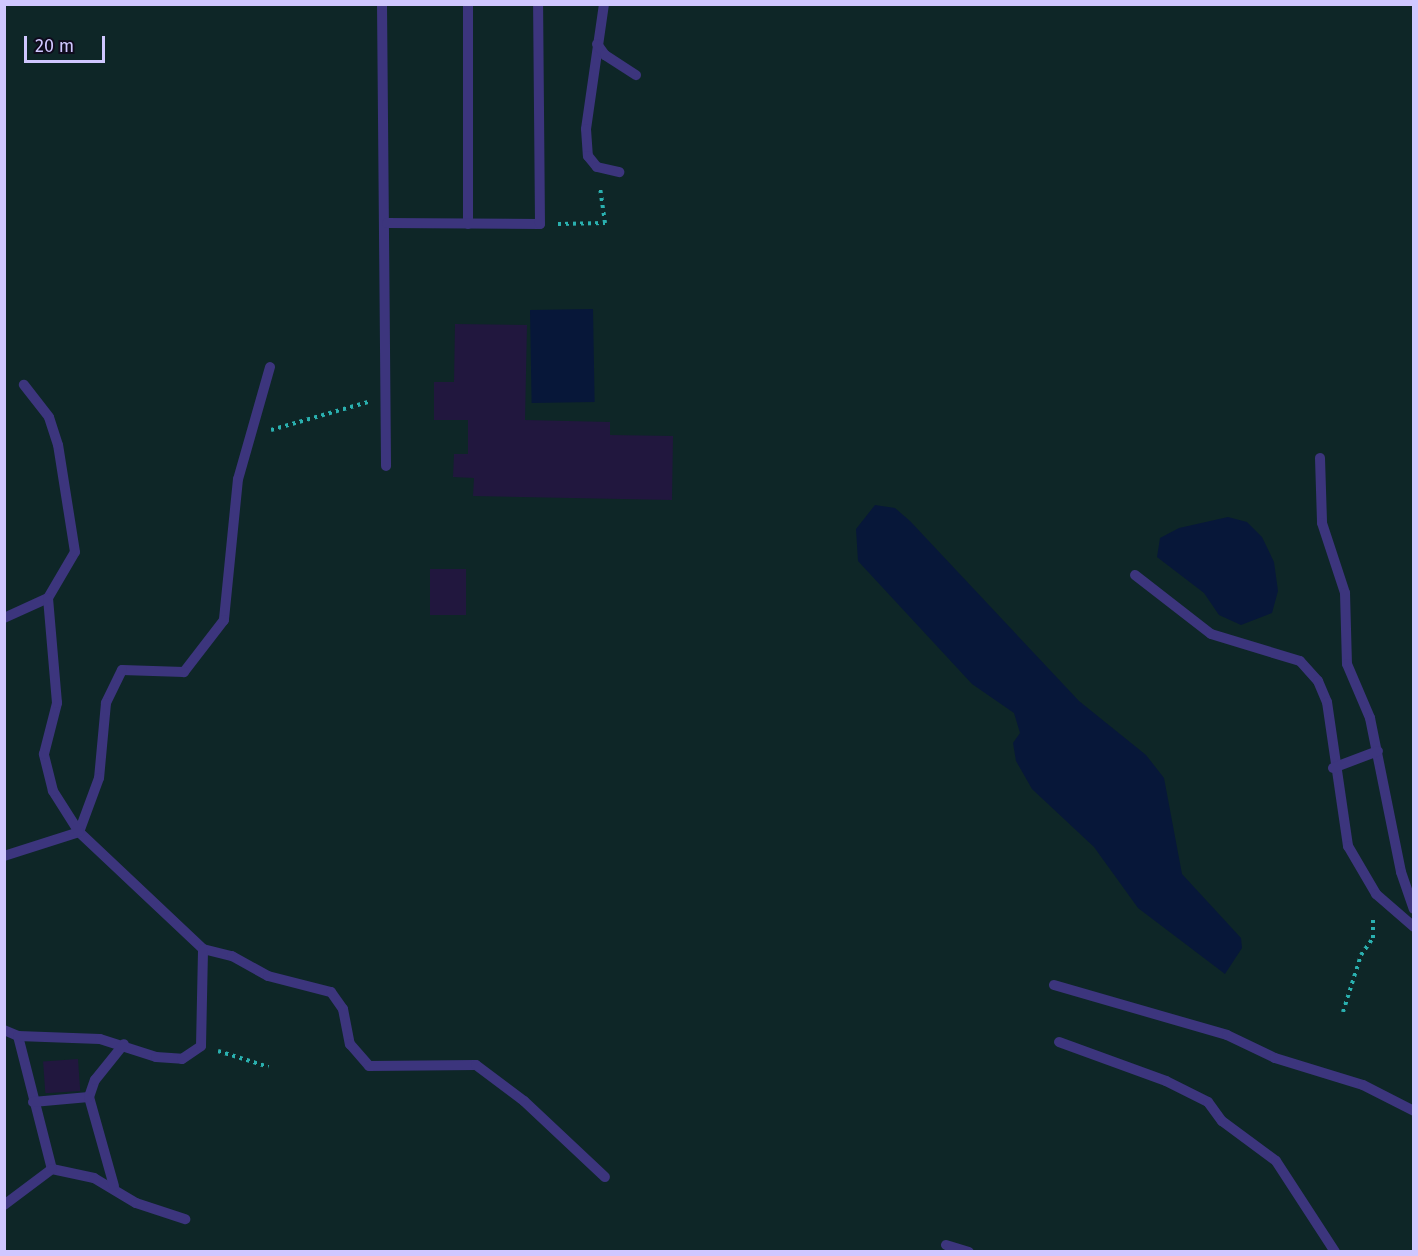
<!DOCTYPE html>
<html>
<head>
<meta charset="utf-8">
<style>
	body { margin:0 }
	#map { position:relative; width:1418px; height:1256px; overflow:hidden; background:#0f0b1d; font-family:"Fira Sans",sans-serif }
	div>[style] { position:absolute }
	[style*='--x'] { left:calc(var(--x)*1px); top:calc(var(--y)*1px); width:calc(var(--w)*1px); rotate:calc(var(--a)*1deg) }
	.green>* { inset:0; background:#0e2627; transform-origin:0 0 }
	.water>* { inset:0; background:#071739; transform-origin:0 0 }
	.building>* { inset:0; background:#21173e; transform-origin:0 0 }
	.path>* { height:4px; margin-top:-2px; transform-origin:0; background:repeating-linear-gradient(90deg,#2ab0af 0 3px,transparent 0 7.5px) }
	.service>* { height:10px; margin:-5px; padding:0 5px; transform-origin:5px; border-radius:5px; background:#3c357d }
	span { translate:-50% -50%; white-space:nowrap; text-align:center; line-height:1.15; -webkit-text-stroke:4.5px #0f0b1d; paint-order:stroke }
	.frame { position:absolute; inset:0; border:6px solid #d0c7ff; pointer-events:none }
	.scale { position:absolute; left:24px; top:36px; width:81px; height:27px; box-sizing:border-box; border:3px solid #d0c7ff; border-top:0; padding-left:8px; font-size:18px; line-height:21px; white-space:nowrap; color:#d0c7ff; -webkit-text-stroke:4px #0f0b1d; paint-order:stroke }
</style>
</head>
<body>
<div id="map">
	<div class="green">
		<i style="left:5px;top:5px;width:1408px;height:1247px"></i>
	</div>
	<div class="water">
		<i style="left:593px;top:309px;width:93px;height:63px;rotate:89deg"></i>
		<i style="clip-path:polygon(875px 505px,895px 508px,910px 521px,1079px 701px,1146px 755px,1164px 778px,1182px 874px,1241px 938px,1242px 948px,1225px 974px,1138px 908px,1094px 847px,1032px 789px,1016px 761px,1013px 743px,1020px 733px,1014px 713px,972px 684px,858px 561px,856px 529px)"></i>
		<i style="clip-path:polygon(1228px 517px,1247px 522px,1262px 537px,1274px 562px,1278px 591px,1272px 613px,1241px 625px,1219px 615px,1204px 593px,1157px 557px,1160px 538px,1179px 528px)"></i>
	</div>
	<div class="building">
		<i style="clip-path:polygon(455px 324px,527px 325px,525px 420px,610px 422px,610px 435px,673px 436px,672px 500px,473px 496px,474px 478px,453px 477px,454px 454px,468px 454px,468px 420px,434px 420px,434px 382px,454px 382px)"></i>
		<i style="left:430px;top:569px;width:36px;height:46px"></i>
		<i style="left:78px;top:1059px;width:32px;height:35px;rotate:86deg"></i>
	</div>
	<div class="path">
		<i style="--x:558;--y:224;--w:47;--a:-1.2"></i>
		<i style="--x:605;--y:223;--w:36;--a:-98"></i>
		<i style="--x:271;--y:430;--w:101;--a:-16.1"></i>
		<i style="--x:1343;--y:1012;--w:60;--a:-72.5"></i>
		<i style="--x:1361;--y:955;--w:21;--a:-55"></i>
		<i style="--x:1373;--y:938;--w:21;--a:-90"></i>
		<i style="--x:218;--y:1051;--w:53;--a:17.4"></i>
	</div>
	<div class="service">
		<i style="--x:382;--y:4;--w:462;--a:89.5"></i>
		<i style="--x:468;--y:4;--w:220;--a:90"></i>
		<i style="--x:604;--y:4;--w:126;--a:98.2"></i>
		<i style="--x:586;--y:129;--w:27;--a:86"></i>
		<i style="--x:588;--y:156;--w:14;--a:51"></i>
		<i style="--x:597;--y:167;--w:23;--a:13"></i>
		<i style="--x:597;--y:44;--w:14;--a:54"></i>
		<i style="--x:605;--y:55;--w:37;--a:33"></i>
		<i style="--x:387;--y:223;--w:153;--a:0.4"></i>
		<i style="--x:540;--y:224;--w:220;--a:-90.5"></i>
		<i style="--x:270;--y:367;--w:116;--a:105.9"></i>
		<i style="--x:238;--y:479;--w:142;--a:95.7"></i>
		<i style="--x:224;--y:620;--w:66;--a:127.6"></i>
		<i style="--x:184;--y:672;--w:62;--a:-178.2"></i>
		<i style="--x:122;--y:670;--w:37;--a:116"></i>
		<i style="--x:106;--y:703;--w:75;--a:95.3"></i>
		<i style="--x:99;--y:778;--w:58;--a:110.3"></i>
		<i style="--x:79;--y:832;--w:170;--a:43.3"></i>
		<i style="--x:203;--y:949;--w:30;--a:14"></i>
		<i style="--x:232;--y:956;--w:41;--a:29.1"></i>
		<i style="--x:268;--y:976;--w:65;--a:14.3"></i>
		<i style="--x:331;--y:992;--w:21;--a:55"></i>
		<i style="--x:343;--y:1009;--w:36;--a:79"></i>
		<i style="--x:350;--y:1044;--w:29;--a:49"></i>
		<i style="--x:369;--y:1066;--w:107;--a:-0.5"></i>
		<i style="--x:476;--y:1065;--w:60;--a:36.9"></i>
		<i style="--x:524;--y:1101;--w:111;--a:43.2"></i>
		<i style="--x:1320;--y:458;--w:65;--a:88.2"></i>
		<i style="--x:1322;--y:523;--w:74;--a:71.8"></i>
		<i style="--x:1345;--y:593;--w:71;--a:88.4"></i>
		<i style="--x:1347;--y:664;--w:59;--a:66.9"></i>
		<i style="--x:1370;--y:718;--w:157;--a:78.6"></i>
		<i style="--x:1401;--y:872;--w:39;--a:71"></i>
		<i style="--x:1135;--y:575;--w:96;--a:37.8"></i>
		<i style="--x:1211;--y:634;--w:93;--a:16.9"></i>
		<i style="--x:1300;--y:661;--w:27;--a:48"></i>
		<i style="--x:1318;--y:681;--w:23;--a:67"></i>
		<i style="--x:1327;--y:702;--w:146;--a:81.7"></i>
		<i style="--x:1348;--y:846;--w:56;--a:59.7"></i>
		<i style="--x:1376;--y:894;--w:50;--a:41"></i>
		<i style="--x:4;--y:618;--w:48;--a:-24.4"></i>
		<i style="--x:48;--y:598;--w:53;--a:-59.6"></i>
		<i style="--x:75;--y:552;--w:108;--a:-99"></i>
		<i style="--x:58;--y:445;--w:29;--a:-108"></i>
		<i style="--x:49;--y:417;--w:41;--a:-128"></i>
		<i style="--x:1333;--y:768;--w:48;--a:-20.7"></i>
		<i style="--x:4;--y:856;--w:79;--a:-17.7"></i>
		<i style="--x:79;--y:832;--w:49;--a:-122.4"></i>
		<i style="--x:53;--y:791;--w:38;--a:-104"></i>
		<i style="--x:44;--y:754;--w:53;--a:-75.7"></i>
		<i style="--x:57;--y:703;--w:105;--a:-94.9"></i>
		<i style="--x:1054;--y:985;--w:180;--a:16.1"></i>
		<i style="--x:1227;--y:1035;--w:53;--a:25.6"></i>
		<i style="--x:1275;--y:1058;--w:92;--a:17.1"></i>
		<i style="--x:1363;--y:1085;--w:57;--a:27"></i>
		<i style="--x:4;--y:1030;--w:15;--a:23"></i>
		<i style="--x:18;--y:1036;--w:137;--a:75.7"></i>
		<i style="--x:52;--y:1169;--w:43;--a:12.1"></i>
		<i style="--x:94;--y:1178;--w:49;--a:30.8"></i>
		<i style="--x:136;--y:1203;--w:52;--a:18.1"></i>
		<i style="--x:18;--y:1036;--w:82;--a:2.1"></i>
		<i style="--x:100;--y:1039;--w:59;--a:17.8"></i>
		<i style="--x:156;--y:1057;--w:26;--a:4"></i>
		<i style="--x:182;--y:1059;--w:23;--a:-34"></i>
		<i style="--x:201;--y:1046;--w:97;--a:-88.8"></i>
		<i style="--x:1059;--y:1042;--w:114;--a:20"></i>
		<i style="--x:1166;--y:1081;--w:47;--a:26.6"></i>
		<i style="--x:1208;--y:1102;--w:24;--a:54"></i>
		<i style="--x:1222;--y:1121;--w:67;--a:36.5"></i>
		<i style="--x:1276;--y:1161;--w:108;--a:57"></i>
		<i style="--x:33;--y:1102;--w:56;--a:-5.1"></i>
		<i style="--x:114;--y:1186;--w:92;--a:-105.7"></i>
		<i style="--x:89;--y:1097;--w:18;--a:-71"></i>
		<i style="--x:95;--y:1080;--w:46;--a:-51.1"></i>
		<i style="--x:4;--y:1205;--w:60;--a:-36.9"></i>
		<i style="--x:946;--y:1245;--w:24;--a:17"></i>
	</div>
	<div class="frame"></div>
	<div class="scale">20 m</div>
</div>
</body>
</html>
